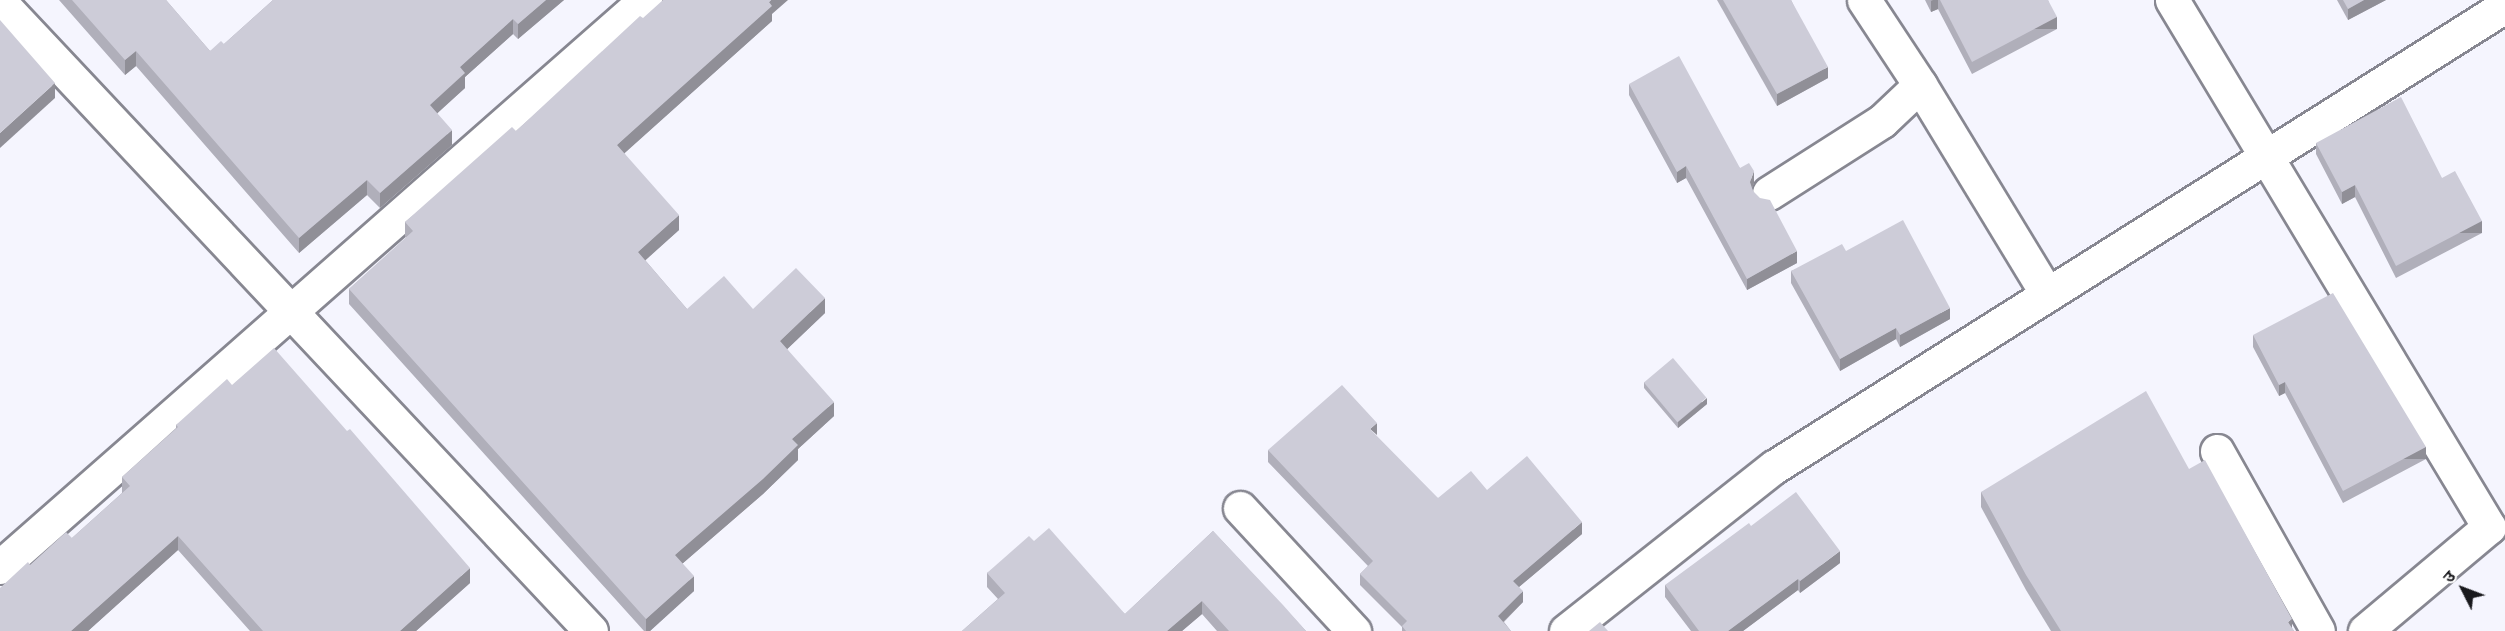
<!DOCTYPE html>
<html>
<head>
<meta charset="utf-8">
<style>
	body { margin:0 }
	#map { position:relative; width:2505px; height:631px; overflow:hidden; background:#f5f5fe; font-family:"Crimson Pro","Noto Sans Devanagari",serif }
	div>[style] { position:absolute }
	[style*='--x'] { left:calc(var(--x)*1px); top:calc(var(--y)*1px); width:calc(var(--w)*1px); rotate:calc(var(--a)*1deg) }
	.roads { filter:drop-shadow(2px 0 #878791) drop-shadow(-2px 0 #878791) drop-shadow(0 2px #878791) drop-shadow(0 -2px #878791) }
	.minor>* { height:33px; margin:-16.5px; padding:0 16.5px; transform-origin:16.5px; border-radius:16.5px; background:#fff }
	.wall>* { inset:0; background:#b0afba }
	.shaded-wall>* { inset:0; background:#908f97; transform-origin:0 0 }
	.building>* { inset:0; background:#cdccd8; transform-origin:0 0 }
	span { translate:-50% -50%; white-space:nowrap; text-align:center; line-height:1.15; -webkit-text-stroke:4.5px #fff; paint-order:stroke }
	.north { position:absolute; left:2433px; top:559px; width:60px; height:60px; -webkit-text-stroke:4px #fff; paint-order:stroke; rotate:312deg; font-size:16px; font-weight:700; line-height:24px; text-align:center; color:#19191d }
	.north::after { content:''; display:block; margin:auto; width:21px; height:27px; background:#19191d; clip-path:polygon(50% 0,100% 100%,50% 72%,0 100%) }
</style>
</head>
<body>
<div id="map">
	<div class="roads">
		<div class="minor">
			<i style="--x:1864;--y:0;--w:102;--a:56.6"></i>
			<i style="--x:1920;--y:85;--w:245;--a:58.7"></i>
			<i style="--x:2172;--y:0;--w:615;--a:58.97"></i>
			<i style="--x:2489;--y:527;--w:162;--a:140"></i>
			<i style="--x:0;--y:2;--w:863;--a:46.78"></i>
			<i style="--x:1769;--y:193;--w:134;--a:-32.5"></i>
			<i style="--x:1882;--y:121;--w:52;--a:-43.5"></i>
			<i style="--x:2217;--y:451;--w:206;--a:60.7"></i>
			<i style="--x:1240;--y:508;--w:168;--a:47.2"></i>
			<i style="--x:0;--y:567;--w:859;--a:-41.32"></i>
			<i style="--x:1566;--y:631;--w:265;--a:-38.3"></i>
			<i style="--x:1774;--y:467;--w:864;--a:-32.24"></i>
		</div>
	</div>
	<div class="wall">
		<i style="clip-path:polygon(59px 0,166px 0,210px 51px,224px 44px,273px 0,564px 0,518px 39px,513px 34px,465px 77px,465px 88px,437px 113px,452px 145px,380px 208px,367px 195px,299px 253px,136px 66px,125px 75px)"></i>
		<i style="clip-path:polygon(1717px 0,1791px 0,1828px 78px,1777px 106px)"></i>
		<i style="clip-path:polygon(1925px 0,2048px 0,2057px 29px,1972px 74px,1938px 9px,1931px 12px)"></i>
		<i style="clip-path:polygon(2337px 0,2386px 0,2348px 20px)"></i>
		<i style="clip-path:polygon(772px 14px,772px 21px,624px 153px,679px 230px,645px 260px,687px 309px,753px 309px,825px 313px,787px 349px,834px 416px,798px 449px,798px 460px,763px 494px,682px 564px,694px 591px,650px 631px,644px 631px,349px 304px,349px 289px,406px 238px,405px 236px,405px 222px,516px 131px,643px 18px)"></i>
		<i style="clip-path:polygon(1629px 84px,1740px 168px,1754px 183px,1752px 188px,1753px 191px,1797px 263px,1747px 290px,1686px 178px,1677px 183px,1629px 95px)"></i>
		<i style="clip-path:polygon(2316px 143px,2442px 178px,2482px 233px,2396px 278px,2355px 197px,2342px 204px,2316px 154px)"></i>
		<i style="clip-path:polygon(1846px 251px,1950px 319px,1900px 347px,1896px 339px,1840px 371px,1791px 283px,1791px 271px)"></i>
		<i style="clip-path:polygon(2253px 335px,2426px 459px,2343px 503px,2285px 393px,2279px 396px,2253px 347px)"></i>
		<i style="clip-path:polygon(1644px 382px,1707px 404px,1678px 428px,1644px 388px)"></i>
		<i style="clip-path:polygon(232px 385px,470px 583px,416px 631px,250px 631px,178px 550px,88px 631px,0 631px,30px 565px,72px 538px,122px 493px,122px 477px,176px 428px,176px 425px)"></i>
		<i style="clip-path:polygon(1268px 450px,1438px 498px,1487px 490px,1582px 534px,1519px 587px,1523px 602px,1504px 622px,1511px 631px,1402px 631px,1402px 627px,1360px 585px,1360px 574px,1368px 566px,1268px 462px)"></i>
		<i style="clip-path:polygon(2189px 469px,2294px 631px,2051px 631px,2026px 590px,1981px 507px,1981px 492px)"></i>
		<i style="clip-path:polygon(1213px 531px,1306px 631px,1217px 631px,1202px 614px,1182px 631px,962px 631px,998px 599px,987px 587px,987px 573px,1034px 541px,1125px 614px)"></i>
		<i style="clip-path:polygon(1840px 563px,1800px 593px,1798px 590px,1743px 631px,1691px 631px,1665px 597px,1665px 585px)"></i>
	</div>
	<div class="shaded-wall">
		<i style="clip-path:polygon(546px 0,564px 0,518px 39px,518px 24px)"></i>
		<i style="clip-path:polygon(771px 0,788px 0,772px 14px,772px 21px,617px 160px,617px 145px)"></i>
		<i style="clip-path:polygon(1933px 0,1938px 0,1938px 9px,1931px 12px,1931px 1px)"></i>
		<i style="clip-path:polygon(2364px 0,2386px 0,2348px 20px,2348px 9px)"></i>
		<i style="left:2057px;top:17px;width:12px;height:96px;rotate:90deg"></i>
		<i style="clip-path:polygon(513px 19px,513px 34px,465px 77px,465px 88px,430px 120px,430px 105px,460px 67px)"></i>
		<i style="clip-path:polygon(136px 51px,136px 66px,125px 75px,125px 60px)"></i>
		<i style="clip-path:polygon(1828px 67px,1828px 78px,1777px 106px,1777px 94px)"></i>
		<i style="clip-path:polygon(55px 83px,55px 98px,0 148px,0 133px)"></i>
		<i style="clip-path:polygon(452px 130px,452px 145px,380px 208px,380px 193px)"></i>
		<i style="clip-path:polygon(1686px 166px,1686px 178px,1677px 183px,1677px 172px)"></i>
		<i style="clip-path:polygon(1754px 171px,1754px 183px,1750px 193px,1750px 182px)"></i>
		<i style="clip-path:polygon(367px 180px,367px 195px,299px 253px,299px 238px)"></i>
		<i style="clip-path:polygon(2355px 185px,2355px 197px,2342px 204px,2342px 192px)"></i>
		<i style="clip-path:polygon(679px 215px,679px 230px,638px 267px,638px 252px)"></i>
		<i style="left:2482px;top:221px;width:12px;height:97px;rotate:90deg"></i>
		<i style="clip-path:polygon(1797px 251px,1797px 263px,1747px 290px,1747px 279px)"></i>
		<i style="clip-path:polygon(825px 298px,825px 313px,780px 356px,780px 341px)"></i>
		<i style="clip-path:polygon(1950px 308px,1950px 319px,1900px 347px,1900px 335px)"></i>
		<i style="clip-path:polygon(1896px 328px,1896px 339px,1840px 371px,1840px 359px)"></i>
		<i style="clip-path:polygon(2285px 382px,2285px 393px,2279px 396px,2279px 385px)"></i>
		<i style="clip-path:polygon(1707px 398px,1707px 404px,1678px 428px,1678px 422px)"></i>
		<i style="clip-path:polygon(834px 402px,834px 416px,798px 449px,798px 460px,763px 494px,675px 570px,675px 555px,792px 439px)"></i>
		<i style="clip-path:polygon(1377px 423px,1377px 435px,1370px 429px)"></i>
		<i style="left:2426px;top:447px;width:12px;height:94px;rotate:90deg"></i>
		<i style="clip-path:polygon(1582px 522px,1582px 534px,1513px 592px,1513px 581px)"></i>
		<i style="clip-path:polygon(178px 536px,178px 550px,88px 631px,71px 631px)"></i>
		<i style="clip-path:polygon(1840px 551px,1840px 563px,1800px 593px,1800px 581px)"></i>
		<i style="clip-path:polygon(470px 568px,470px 583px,416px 631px,400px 631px)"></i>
		<i style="clip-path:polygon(694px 576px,694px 591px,650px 631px,646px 631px,646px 619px)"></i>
		<i style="clip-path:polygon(1798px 579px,1798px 590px,1743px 631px,1728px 631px)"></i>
		<i style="clip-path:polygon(1523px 591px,1523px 602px,1498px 627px,1498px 616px)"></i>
		<i style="clip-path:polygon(1202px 601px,1202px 614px,1182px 631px,1167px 631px)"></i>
		<i style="clip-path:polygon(2292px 619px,2292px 631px,2288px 622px)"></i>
	</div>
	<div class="building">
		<i style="clip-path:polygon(72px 0,166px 0,210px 51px,221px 41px,224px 44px,273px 0,546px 0,518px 24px,513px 19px,460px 67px,465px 73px,430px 105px,452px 130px,380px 193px,367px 180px,299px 238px,136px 51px,125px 60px)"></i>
		<i style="clip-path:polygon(663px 0,771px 0,769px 2px,772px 6px,617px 145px,679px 215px,638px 252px,687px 309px,724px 276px,753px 309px,796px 268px,825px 298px,780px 341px,834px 402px,792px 439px,798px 445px,763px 479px,675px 555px,694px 576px,646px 619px,349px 289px,413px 231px,405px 222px,512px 127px,516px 131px,640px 16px,643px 18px)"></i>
		<i style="clip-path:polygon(1723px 0,1791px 0,1828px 67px,1777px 94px)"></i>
		<i style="clip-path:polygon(1940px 0,2048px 0,2057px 17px,1972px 62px)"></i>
		<i style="clip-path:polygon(2343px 0,2364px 0,2348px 9px)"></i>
		<i style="clip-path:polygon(0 20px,55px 83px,0 133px)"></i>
		<i style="clip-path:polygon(1679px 56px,1740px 168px,1749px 163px,1754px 171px,1750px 182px,1753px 191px,1760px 198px,1770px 200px,1797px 251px,1747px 279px,1686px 166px,1677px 172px,1629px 84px)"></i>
		<i style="clip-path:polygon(2401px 97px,2442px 178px,2455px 171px,2482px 221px,2396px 266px,2355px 185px,2342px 192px,2316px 143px)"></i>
		<i style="clip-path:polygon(1903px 220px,1950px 308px,1900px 335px,1896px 328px,1840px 359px,1791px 271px,1842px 244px,1846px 251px)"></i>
		<i style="clip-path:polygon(2333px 293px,2426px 447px,2343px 491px,2285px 382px,2279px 385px,2253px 335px)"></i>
		<i style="clip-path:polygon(274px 348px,347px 431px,350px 429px,470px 568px,400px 631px,263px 631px,178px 536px,71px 631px,0 631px,0 588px,28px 562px,30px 565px,66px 532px,72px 538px,130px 486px,122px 477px,178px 427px,176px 425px,227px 379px,232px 385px)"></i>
		<i style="left:1673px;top:358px;width:52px;height:38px;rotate:50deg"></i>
		<i style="clip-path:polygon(1342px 385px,1377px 423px,1370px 429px,1438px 498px,1471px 471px,1487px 490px,1527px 456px,1582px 522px,1513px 581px,1523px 591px,1498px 616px,1511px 631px,1406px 631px,1402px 626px,1407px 621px,1360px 574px,1373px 561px,1268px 450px)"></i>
		<i style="clip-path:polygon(2146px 391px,2189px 469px,2205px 460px,2292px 619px,2288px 622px,2294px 631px,2061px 631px,2026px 575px,1981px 492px)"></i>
		<i style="clip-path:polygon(1796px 492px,1840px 551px,1800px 581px,1798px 579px,1728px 631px,1699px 631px,1665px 585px,1749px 523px,1751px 526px)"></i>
		<i style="clip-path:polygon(1049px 528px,1125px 614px,1213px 531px,1283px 605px,1306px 631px,1229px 631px,1202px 601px,1167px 631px,962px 631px,1005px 593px,987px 573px,1029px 536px,1034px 541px)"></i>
		<i style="clip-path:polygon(1600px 622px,1608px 631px,1589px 631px)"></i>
	</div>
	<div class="north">उ</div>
</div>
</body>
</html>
